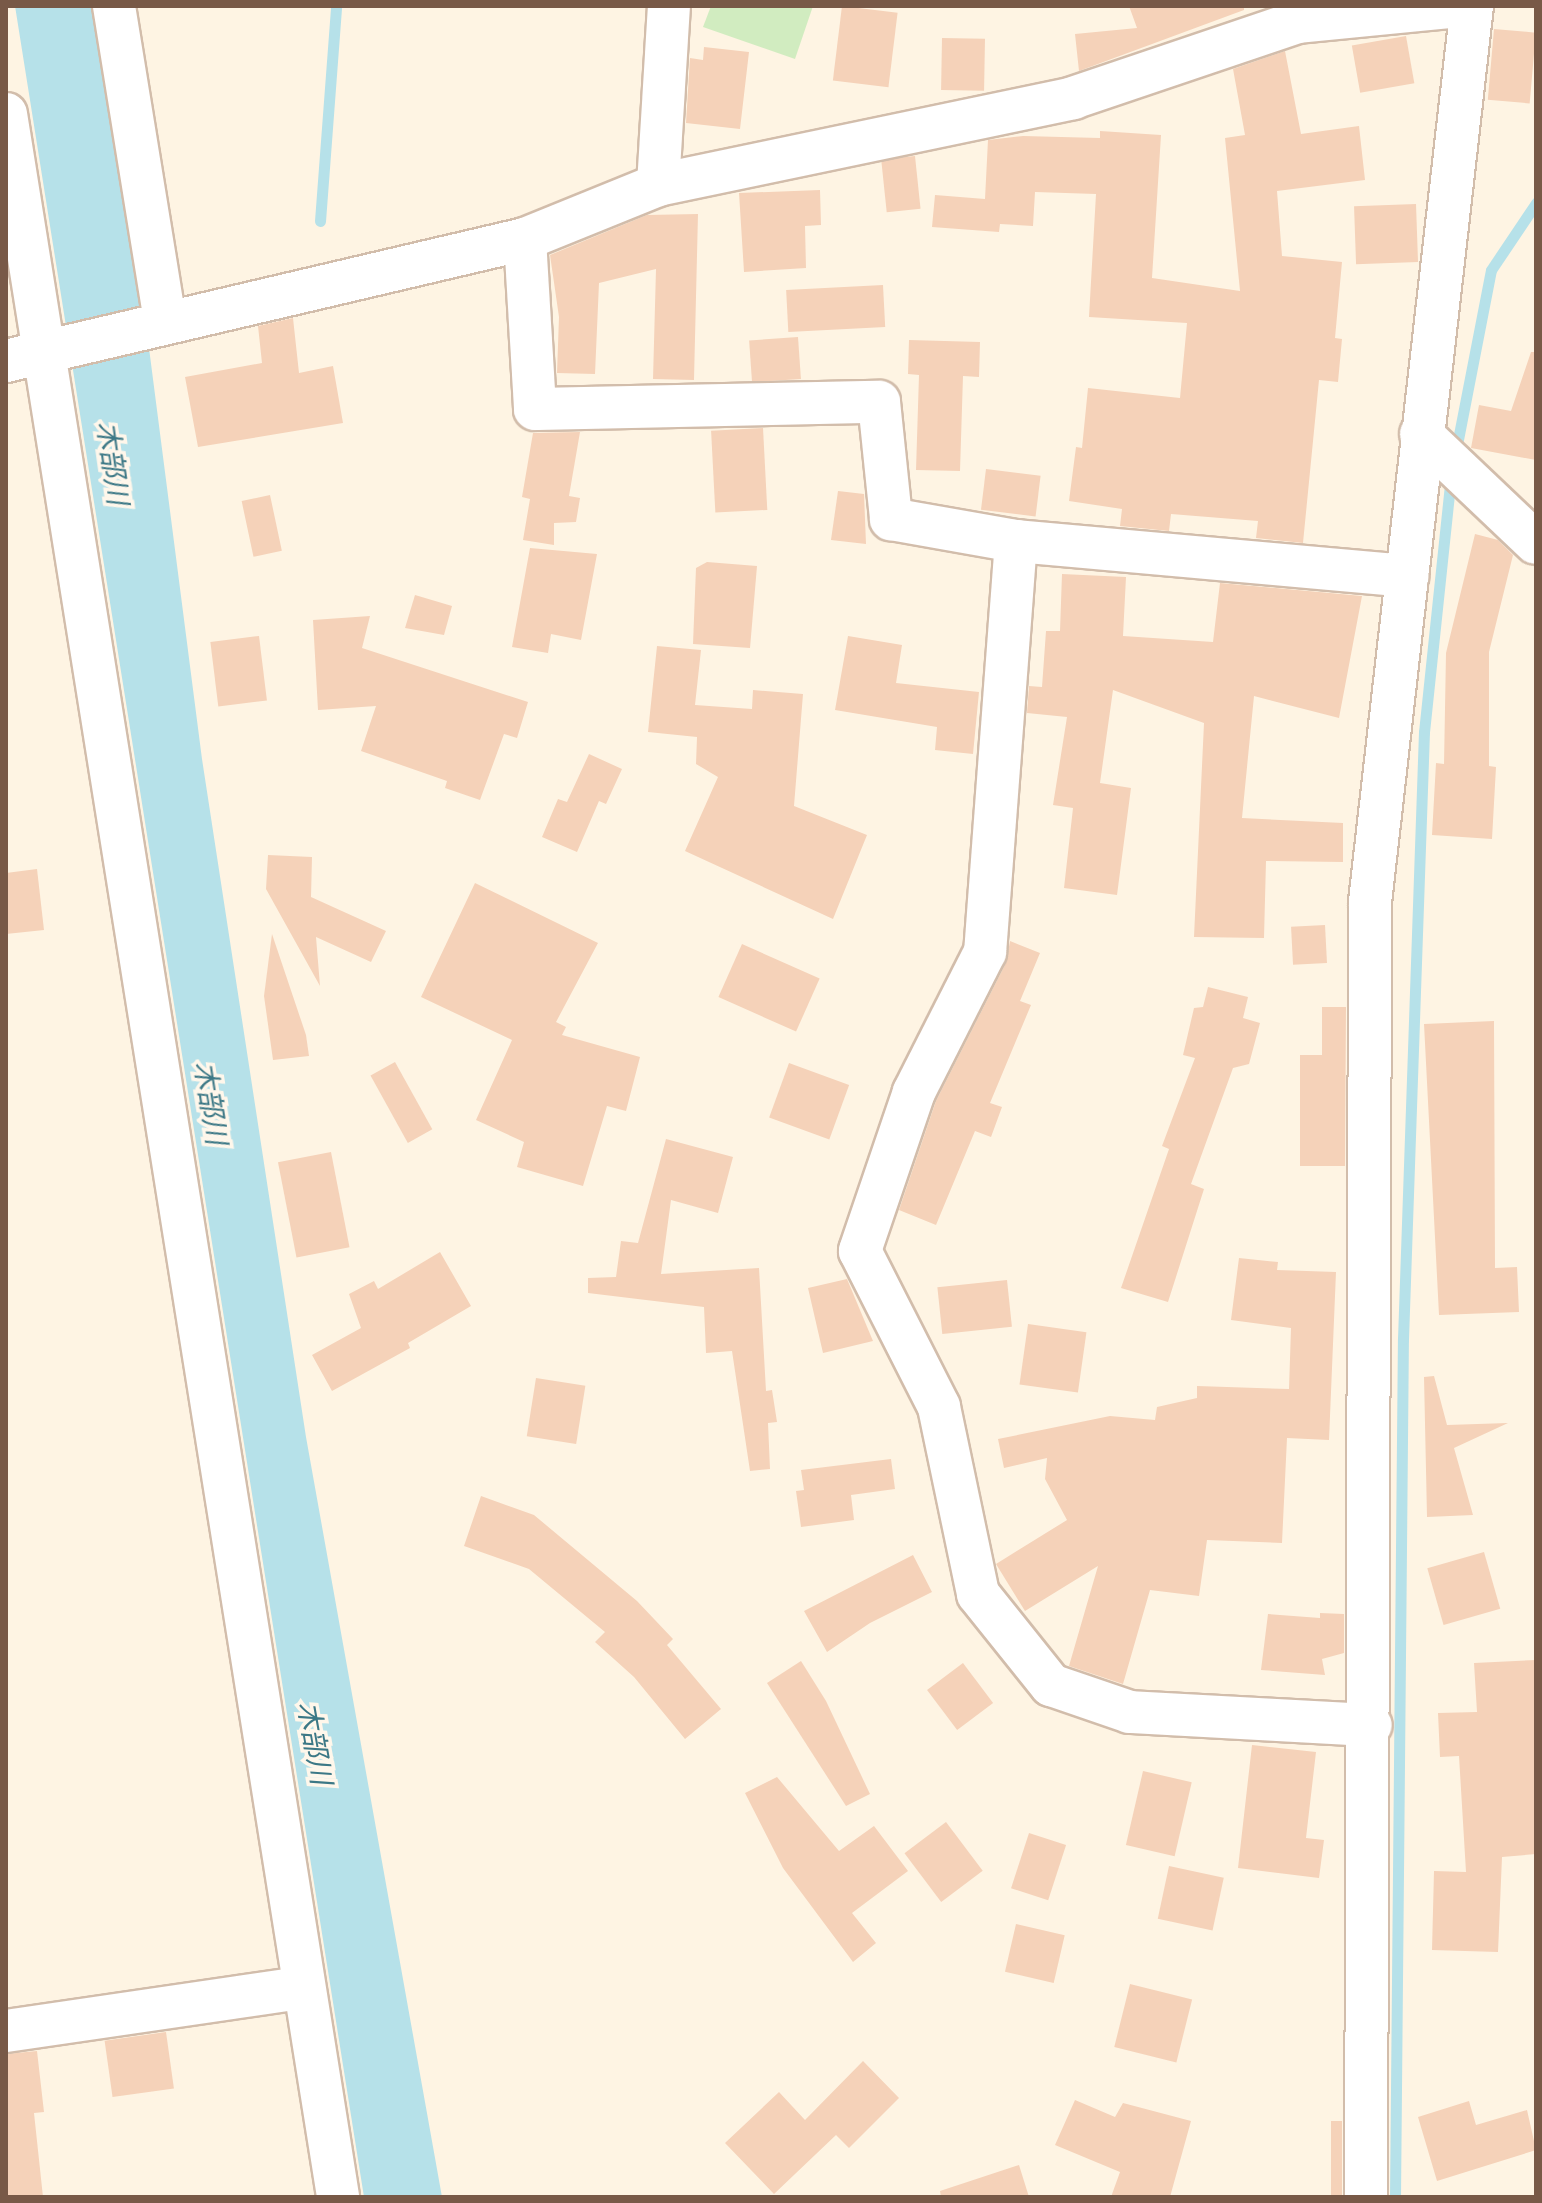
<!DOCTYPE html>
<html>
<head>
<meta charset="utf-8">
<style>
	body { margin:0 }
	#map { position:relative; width:1542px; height:2203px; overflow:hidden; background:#fef4e3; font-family:Roboto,"Noto Sans JP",sans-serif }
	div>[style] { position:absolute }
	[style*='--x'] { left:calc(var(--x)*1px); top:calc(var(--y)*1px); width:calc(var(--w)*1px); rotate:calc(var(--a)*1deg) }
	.green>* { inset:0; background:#d1ecc0 }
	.water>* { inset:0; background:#b6e1e9 }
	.stream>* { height:11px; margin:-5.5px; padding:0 5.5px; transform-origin:5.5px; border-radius:5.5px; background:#b6e1e9 }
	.building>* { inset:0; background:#f5d2b9; transform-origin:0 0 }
	.roads { filter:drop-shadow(2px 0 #d2bdab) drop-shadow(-2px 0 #d2bdab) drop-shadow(0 2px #d2bdab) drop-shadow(0 -2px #d2bdab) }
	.street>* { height:42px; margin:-21px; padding:0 21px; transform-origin:21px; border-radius:21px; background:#fff }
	span { translate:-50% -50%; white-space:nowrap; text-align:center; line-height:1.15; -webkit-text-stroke:7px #fff7eb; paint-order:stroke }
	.water-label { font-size:28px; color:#3c7886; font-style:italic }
	.frame { position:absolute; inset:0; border:8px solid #785947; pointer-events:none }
</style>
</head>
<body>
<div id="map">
	<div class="green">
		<i style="clip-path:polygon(711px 6px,813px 6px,795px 59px,703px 27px)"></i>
	</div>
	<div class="water">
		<i style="clip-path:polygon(15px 6px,92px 6px,149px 348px,202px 759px,306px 1437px,442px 2197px,364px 2197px)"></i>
	</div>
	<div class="stream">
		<i style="--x:320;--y:221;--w:216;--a:-85.7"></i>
		<i style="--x:1455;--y:455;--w:188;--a:-79"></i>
		<i style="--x:1491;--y:270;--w:81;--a:-56.1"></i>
		<i style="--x:1395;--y:2197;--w:858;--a:-89.47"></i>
		<i style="--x:1403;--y:1339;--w:607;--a:-88.02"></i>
		<i style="--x:1424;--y:732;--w:258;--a:-84"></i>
	</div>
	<div class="building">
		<i style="left:842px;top:6px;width:56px;height:75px;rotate:7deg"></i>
		<i style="clip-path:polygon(1129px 6px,1244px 6px,1244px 10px,1079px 71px,1075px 34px,1137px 28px)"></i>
		<i style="left:1494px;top:29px;width:42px;height:71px;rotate:5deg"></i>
		<i style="left:1406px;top:36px;width:48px;height:55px;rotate:80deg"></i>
		<i style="left:942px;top:38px;width:43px;height:52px;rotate:1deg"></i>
		<i style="clip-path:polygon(704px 47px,749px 52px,740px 129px,686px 123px,690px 58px,703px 60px)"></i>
		<i style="clip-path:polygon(1285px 51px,1301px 134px,1359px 126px,1365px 180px,1277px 191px,1282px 256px,1342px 262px,1335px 338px,1342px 339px,1338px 382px,1319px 380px,1303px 543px,1256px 538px,1258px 521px,1171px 514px,1169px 531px,1120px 526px,1122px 509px,1069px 501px,1076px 447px,1082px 448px,1088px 388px,1180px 398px,1187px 323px,1089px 317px,1096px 194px,1035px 192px,1033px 226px,1000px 224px,999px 232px,932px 227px,935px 195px,985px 199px,988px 140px,1023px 136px,1100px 138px,1100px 131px,1161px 135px,1152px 278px,1240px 291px,1225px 138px,1245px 135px,1233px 69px)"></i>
		<i style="left:915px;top:156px;width:53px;height:34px;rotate:84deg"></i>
		<i style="clip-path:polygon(820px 190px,821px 225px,805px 226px,806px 268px,744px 272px,739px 193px)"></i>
		<i style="left:1416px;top:204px;width:58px;height:62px;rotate:88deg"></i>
		<i style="clip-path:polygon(698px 214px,694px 380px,653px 379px,656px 269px,599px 283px,595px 374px,557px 373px,559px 317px,550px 255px,647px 215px)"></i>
		<i style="left:883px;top:285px;width:42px;height:97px;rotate:87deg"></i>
		<i style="clip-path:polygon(293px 318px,299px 373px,333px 366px,343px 423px,198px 447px,185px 377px,262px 363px,258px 326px)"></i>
		<i style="left:798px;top:337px;width:42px;height:49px;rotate:86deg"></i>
		<i style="clip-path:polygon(909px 340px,980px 342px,979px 377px,963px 376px,960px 471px,916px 470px,919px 375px,908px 374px)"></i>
		<i style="clip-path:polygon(1531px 352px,1536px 352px,1536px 460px,1471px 448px,1479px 405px,1511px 411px)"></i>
		<i style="left:763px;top:428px;width:82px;height:52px;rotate:87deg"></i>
		<i style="clip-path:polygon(580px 432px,569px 496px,580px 498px,576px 522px,554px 523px,554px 545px,523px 540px,530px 499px,522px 497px,533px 433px)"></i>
		<i style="left:986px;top:469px;width:55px;height:41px;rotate:7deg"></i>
		<i style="clip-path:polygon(838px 491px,864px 494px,866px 544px,831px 540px)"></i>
		<i style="left:270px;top:495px;width:57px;height:29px;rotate:78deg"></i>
		<i style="clip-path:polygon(1475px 534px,1498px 540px,1513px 555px,1489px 652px,1489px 766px,1496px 767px,1492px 839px,1432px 835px,1436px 763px,1444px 764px,1446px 653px)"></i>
		<i style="clip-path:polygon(530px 548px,597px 554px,581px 640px,551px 634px,548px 653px,512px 647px)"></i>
		<i style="clip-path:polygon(707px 562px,757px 566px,750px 648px,693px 644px,696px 568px)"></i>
		<i style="clip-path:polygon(1062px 574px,1126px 577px,1123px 636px,1213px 642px,1220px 583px,1362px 596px,1339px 718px,1254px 696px,1242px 818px,1343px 823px,1343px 862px,1266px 861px,1264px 938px,1194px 937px,1204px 723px,1113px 690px,1100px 783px,1131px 788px,1117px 895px,1064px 888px,1073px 808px,1053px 805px,1067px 717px,1027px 713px,1029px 686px,1042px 687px,1046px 631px,1060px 631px)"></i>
		<i style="clip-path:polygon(415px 595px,452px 606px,444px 635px,405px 628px)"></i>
		<i style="clip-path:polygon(370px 616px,362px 648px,528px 702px,517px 738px,504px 734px,480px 800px,445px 788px,447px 781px,361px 751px,376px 706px,318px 710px,313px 620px)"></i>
		<i style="left:259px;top:636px;width:65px;height:49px;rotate:83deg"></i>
		<i style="clip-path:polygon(848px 636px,902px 645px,896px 683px,979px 692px,973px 754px,935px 750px,937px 727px,835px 710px)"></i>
		<i style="clip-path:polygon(657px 646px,701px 650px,695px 705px,752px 709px,753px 690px,803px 694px,794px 806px,867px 835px,833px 919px,685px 851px,718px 777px,696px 764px,697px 737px,648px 732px)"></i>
		<i style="clip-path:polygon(589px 754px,622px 769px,606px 804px,599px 801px,577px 852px,542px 837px,558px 799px,567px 802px)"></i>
		<i style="clip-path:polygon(268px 855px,312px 857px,311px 897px,386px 931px,371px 962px,316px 937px,320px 986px,266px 889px)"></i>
		<i style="clip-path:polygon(37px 869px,44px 930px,6px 934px,6px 873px)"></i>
		<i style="clip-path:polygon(475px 883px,598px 943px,556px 1022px,566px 1027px,562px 1035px,640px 1057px,626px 1111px,607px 1106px,583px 1186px,517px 1167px,524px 1142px,476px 1120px,512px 1040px,421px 997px)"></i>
		<i style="left:1325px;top:925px;width:38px;height:34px;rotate:87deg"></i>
		<i style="clip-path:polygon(272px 934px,306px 1035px,309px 1056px,273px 1060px,264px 996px)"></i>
		<i style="clip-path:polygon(1010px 941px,1040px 953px,1020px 1001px,1031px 1005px,990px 1103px,1002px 1107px,991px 1137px,975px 1131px,936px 1225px,899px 1210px,936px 1101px,1006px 963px)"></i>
		<i style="left:742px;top:944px;width:85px;height:58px;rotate:24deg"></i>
		<i style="clip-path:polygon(1208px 987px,1248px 997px,1243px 1018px,1260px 1023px,1249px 1064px,1233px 1068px,1191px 1184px,1204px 1189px,1168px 1302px,1121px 1288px,1169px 1149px,1162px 1146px,1195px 1058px,1183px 1055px,1194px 1008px,1203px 1007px)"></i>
		<i style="clip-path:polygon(1322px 1007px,1346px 1007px,1345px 1166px,1300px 1166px,1300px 1055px,1322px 1055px)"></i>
		<i style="clip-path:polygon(1494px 1021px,1495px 1268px,1517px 1267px,1519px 1312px,1439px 1315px,1424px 1024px)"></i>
		<i style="left:395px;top:1062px;width:77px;height:28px;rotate:61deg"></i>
		<i style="left:789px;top:1063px;width:64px;height:58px;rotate:20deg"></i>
		<i style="clip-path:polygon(666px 1139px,733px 1157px,718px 1213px,671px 1200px,661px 1274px,759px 1268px,766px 1391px,772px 1390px,777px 1422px,768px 1423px,770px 1469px,750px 1471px,732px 1351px,706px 1353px,704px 1307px,588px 1293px,588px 1278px,616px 1277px,621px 1241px,638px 1243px)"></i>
		<i style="left:331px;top:1152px;width:97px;height:54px;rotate:79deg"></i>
		<i style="clip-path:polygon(440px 1252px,471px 1306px,408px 1343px,410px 1348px,332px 1391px,312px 1355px,361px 1328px,349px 1294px,374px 1281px,378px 1289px)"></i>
		<i style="clip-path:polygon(1239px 1258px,1278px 1262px,1277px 1270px,1336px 1272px,1329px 1440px,1287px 1438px,1282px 1543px,1207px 1540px,1199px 1596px,1150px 1590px,1123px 1684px,1069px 1666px,1098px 1566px,1025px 1611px,996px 1564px,1067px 1520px,1045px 1479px,1047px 1458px,1004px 1468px,998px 1439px,1110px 1416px,1155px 1420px,1157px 1407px,1197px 1398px,1197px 1386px,1289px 1389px,1291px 1328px,1231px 1320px)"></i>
		<i style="clip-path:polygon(847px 1279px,873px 1341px,823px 1353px,808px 1288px)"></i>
		<i style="left:1007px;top:1280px;width:47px;height:70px;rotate:84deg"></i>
		<i style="left:1028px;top:1324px;width:59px;height:61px;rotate:8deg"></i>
		<i style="clip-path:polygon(1434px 1376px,1447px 1425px,1508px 1423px,1454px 1448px,1473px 1515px,1427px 1517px,1424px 1377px)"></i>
		<i style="left:536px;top:1378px;width:50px;height:59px;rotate:9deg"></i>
		<i style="clip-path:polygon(891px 1459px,895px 1489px,851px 1495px,854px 1520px,801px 1527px,796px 1491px,804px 1490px,801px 1470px)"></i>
		<i style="clip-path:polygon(481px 1496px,534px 1515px,637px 1601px,673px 1639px,667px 1645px,721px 1709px,685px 1739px,634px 1677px,595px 1642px,605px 1632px,529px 1569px,464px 1546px)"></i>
		<i style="left:1484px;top:1552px;width:59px;height:59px;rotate:74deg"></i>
		<i style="clip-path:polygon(913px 1555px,932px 1592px,870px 1623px,827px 1652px,804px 1611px)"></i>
		<i style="clip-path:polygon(1320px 1613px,1344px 1614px,1344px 1653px,1322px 1659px,1325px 1675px,1261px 1670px,1268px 1614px,1320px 1618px)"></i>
		<i style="clip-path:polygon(1536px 1660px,1536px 1854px,1502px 1857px,1498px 1952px,1432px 1950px,1434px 1871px,1466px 1872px,1459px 1756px,1440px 1757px,1438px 1713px,1477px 1712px,1474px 1663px)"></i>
		<i style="clip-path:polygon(801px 1661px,826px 1701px,870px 1794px,846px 1806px,767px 1683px)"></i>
		<i style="left:963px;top:1663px;width:50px;height:45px;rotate:53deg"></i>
		<i style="clip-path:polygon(1252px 1745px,1316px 1752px,1306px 1838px,1324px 1840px,1319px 1878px,1238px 1868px)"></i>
		<i style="left:1143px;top:1771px;width:50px;height:76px;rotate:13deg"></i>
		<i style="clip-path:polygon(777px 1777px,839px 1851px,874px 1826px,908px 1871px,852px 1913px,876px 1943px,853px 1962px,783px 1868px,745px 1793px)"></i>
		<i style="left:946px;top:1822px;width:61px;height:52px;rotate:53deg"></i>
		<i style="left:1029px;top:1833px;width:39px;height:58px;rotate:18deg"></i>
		<i style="left:1169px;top:1866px;width:56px;height:54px;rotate:12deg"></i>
		<i style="left:1016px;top:1924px;width:50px;height:49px;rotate:13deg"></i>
		<i style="left:1130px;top:1984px;width:64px;height:65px;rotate:14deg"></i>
		<i style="left:166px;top:2032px;width:57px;height:62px;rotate:82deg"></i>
		<i style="clip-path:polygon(37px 2051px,44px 2112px,34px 2113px,43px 2197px,6px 2197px,6px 2054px)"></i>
		<i style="clip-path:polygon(863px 2061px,899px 2098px,849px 2148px,836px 2135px,774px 2194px,725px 2143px,779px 2092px,805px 2120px)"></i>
		<i style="clip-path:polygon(1075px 2100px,1115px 2117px,1123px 2103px,1191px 2121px,1170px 2197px,1111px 2197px,1120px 2172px,1055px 2145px)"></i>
		<i style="clip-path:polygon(1469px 2101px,1476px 2125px,1527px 2110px,1536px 2150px,1437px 2181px,1418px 2117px)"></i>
		<i style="left:1331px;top:2121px;width:11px;height:76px"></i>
		<i style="clip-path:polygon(1019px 2165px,1029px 2197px,941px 2197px,940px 2191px)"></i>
	</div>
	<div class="roads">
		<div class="street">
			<i style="--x:114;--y:6;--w:320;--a:80.8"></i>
			<i style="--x:6;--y:114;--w:2109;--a:80.94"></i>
			<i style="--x:658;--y:185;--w:179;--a:-86.5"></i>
			<i style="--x:525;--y:239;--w:170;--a:86.6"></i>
			<i style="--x:535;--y:409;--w:344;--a:-1.2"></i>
			<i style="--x:879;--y:402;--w:118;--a:84.1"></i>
			<i style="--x:891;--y:519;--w:127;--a:10"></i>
			<i style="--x:1016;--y:541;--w:393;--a:5.1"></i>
			<i style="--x:6;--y:361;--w:533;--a:-13.23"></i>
			<i style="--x:525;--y:239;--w:144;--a:-22.1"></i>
			<i style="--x:658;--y:185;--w:424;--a:-11.8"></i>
			<i style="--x:1073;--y:98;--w:237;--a:-18.7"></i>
			<i style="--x:1297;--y:22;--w:165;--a:-5.6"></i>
			<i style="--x:1421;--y:434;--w:158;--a:43.5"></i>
			<i style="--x:1016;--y:541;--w:412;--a:94.3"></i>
			<i style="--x:985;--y:952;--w:157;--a:116.9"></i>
			<i style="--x:914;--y:1092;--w:168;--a:108.8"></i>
			<i style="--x:860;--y:1251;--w:175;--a:63.1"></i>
			<i style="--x:939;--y:1407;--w:191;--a:78.2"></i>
			<i style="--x:978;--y:1594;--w:117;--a:51.3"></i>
			<i style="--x:1051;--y:1685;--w:83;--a:18.9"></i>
			<i style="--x:1130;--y:1712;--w:241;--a:3.1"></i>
			<i style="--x:6;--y:2031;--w:299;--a:-8.3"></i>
			<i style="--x:1366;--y:2197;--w:1295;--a:-89.82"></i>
			<i style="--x:1370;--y:902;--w:902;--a:-83.51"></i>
		</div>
	</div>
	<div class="water-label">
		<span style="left:112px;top:463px;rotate:82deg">木部川</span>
		<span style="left:210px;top:1103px;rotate:81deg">木部川</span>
		<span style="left:314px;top:1743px;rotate:80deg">木部川</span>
	</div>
	<div class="frame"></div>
</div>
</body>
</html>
